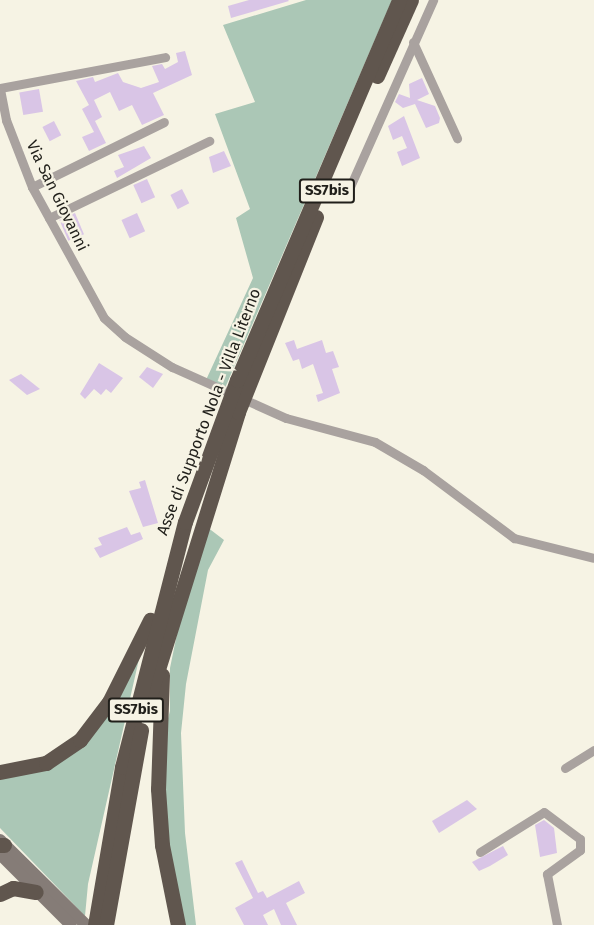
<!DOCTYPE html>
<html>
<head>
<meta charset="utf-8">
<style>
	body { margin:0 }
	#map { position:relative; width:594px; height:925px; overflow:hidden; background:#f6f3e4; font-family:"Fira Sans",sans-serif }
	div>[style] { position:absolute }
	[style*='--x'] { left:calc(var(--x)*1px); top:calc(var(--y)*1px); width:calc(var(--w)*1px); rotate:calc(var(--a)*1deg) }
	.green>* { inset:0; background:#abc7b6 }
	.building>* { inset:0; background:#d9c5e6; transform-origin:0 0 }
	.minor>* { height:9px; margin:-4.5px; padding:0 4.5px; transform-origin:4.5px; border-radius:4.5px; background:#a9a29f }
	.secondary>* { height:12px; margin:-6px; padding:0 6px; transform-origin:6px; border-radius:6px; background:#857c77 }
	.trunk>* { height:15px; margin:-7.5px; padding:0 7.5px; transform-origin:7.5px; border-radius:7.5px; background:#60564e }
	span { translate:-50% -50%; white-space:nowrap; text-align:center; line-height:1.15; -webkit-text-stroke:4.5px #f6f3e4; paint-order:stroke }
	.shield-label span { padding:2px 4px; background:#f6f3e4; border:2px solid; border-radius:4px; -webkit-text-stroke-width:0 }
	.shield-label { font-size:15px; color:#201f1a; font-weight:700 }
	.street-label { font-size:16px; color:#201f1a }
</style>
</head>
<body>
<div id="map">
	<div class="green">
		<i style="clip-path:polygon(306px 0,392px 0,225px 388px,206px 380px,253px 278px,236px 218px,250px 209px,215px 114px,255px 102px,223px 25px)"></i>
		<i style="clip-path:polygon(207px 527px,224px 540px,208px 570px,186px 684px,181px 733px,185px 833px,196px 925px,184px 925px,166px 829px,164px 733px,170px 711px,170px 668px,178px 629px)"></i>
		<i style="clip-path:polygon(139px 659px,88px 884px,85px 916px,0 828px,0 777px,89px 739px)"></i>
	</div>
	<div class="building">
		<i style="clip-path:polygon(249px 0,288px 0,289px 1px,231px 18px,228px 6px)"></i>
		<i style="clip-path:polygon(185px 51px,192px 75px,153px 93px,164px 115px,142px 125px,132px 105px,119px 111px,110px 92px,94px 100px,102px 117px,95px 121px,106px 143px,89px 151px,82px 137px,94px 132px,82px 109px,89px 105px,76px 81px,93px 77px,95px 82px,118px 73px,123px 82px,141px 88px,159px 82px,152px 66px,162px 64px,165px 69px,178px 62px,176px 53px)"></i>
		<i style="clip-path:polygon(422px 78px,429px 94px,417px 100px,435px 106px,440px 118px,439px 123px,426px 128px,415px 104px,403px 108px,395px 102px,399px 94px,410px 98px,409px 84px)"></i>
		<i style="left:39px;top:89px;width:23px;height:20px;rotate:80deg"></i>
		<i style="clip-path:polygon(404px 116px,420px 158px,402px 166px,397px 152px,407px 148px,402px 136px,393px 140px,388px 126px)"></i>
		<i style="left:54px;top:121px;width:16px;height:13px;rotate:63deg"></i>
		<i style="clip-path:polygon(144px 146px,151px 158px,117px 178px,114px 171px,124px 167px,118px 155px)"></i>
		<i style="clip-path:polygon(224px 151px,231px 166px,213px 173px,209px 157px)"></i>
		<i style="left:147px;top:179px;width:20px;height:15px;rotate:66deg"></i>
		<i style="left:182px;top:189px;width:16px;height:13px;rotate:63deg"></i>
		<i style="left:75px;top:213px;width:23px;height:17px;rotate:67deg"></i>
		<i style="left:137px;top:213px;width:20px;height:17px;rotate:66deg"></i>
		<i style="clip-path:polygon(294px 340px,297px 349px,322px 340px,326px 353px,333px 351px,339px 367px,332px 369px,340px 393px,318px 402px,316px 395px,323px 393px,313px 364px,302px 369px,299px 359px,293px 361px,285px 343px)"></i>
		<i style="clip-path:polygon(99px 363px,123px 378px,111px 393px,106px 389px,101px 395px,94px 389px,85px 399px,80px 394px)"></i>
		<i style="clip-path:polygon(147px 367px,163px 374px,153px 388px,139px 377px)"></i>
		<i style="clip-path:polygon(21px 374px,40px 389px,27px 395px,9px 380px)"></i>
		<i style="clip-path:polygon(145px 480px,158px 523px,143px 527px,129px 491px,141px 488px,139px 482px)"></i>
		<i style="clip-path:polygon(127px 527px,131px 535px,140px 532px,143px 539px,100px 558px,94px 548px,102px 545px,98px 538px)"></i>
		<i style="clip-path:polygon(467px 800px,477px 809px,439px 833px,432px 821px)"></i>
		<i style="clip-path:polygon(544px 820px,554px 828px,557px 853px,540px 857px,535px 825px)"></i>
		<i style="clip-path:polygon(503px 846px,508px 855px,490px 866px,479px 871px,472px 862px)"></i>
		<i style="clip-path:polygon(242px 860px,258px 893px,263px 891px,267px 898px,299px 881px,305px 893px,286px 903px,297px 925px,281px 925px,274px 909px,263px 915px,268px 925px,244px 925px,235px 908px,253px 898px,235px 863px)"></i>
	</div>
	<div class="minor">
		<i style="--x:413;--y:42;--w:106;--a:65.4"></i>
		<i style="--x:0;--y:88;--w:168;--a:-10.6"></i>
		<i style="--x:0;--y:89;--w:32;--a:79"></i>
		<i style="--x:6;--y:120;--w:72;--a:68.8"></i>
		<i style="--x:32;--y:187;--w:149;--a:61.2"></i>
		<i style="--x:104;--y:318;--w:28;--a:42"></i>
		<i style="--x:125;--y:337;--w:56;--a:32.6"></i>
		<i style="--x:172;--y:367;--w:125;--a:24.1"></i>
		<i style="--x:286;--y:418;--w:92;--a:15.1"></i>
		<i style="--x:375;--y:442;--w:56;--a:30.3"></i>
		<i style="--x:423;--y:470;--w:114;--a:36.8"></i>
		<i style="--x:514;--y:538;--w:82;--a:14"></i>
		<i style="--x:32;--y:187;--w:147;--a:-26.2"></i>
		<i style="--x:349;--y:189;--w:207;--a:-66"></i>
		<i style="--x:49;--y:218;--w:178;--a:-25.7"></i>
		<i style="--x:565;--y:768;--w:34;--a:-32"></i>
		<i style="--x:480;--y:852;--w:75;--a:-32"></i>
		<i style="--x:544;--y:812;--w:45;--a:36.9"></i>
		<i style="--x:580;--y:839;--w:11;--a:90"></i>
		<i style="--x:580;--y:850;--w:41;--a:144"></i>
		<i style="--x:547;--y:874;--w:52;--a:78.9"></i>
	</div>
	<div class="secondary">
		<i style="--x:0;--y:840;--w:121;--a:44.7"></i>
		<i style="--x:0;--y:854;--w:100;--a:45"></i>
	</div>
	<div class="trunk">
		<i style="--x:377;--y:76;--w:83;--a:-65.9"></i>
		<i style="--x:162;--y:675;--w:114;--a:92"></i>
		<i style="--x:158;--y:789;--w:56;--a:85.9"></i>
		<i style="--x:162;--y:845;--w:82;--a:78.7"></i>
		<i style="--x:150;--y:695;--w:296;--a:-72.7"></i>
		<i style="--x:238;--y:412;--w:210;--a:-68.2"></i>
		<i style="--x:0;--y:772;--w:47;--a:-11.1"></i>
		<i style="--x:46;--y:763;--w:41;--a:-34.1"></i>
		<i style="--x:80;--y:740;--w:48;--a:-52.7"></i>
		<i style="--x:109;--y:702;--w:92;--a:-63.4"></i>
		<i style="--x:0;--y:845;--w:4;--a:0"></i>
		<i style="--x:0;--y:894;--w:14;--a:-25"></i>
		<i style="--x:13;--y:888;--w:23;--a:10"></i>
		<i style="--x:95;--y:925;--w:160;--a:-80.3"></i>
		<i style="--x:122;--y:767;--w:253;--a:-75.6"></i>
		<i style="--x:185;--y:522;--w:151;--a:-69.9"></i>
		<i style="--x:237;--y:380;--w:413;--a:-66.9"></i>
		<i style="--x:106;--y:925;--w:198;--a:-79.8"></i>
	</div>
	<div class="shield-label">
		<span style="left:327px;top:191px">SS7bis</span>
		<span style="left:136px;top:710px">SS7bis</span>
	</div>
	<div class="street-label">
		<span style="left:57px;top:196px;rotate:64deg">Via San Giovanni</span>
		<span style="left:209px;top:412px;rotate:-69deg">Asse di Supporto Nola - Villa Literno</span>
	</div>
</div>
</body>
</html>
